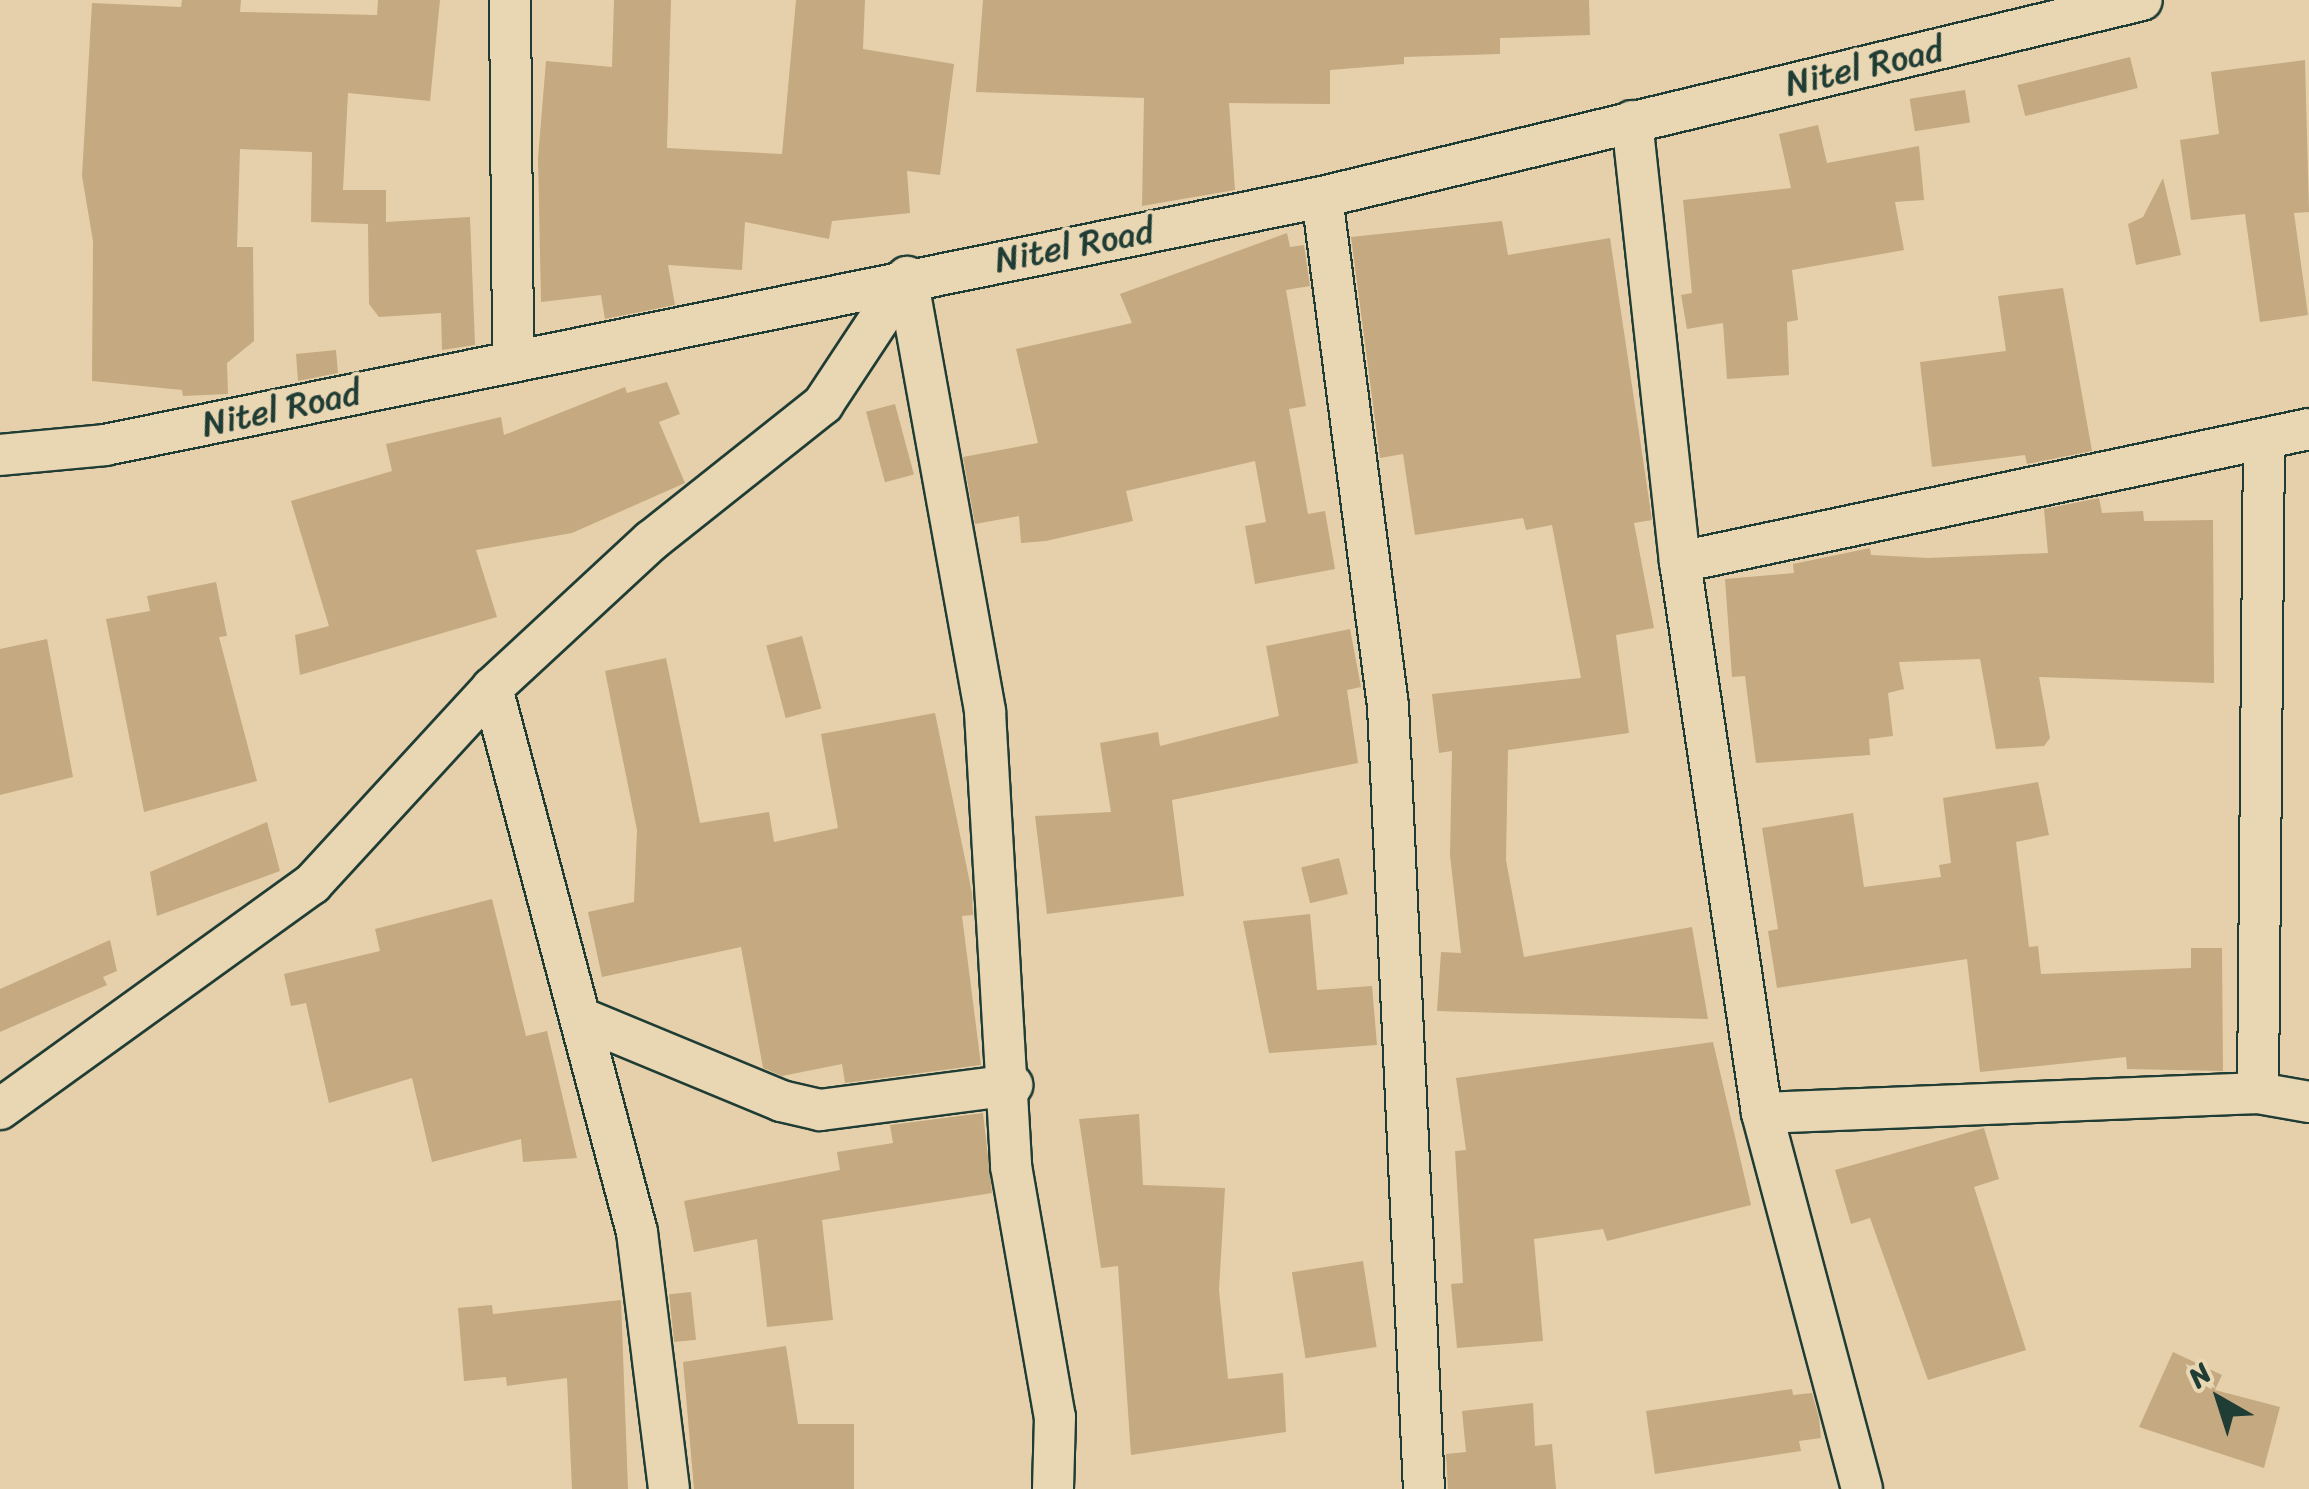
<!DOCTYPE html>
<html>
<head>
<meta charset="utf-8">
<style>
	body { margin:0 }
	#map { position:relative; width:2309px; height:1489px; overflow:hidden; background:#e6d0ab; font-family:Sriracha,sans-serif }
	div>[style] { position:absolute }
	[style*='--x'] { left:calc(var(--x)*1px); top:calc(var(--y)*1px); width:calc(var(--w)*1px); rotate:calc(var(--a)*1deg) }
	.building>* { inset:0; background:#c4a981; transform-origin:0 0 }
	.roads { filter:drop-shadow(2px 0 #1f3d34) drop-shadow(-2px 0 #1f3d34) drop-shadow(0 2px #1f3d34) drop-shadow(0 -2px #1f3d34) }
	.minor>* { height:40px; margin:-20px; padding:0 20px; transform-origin:20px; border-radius:20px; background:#e9d6b3 }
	span { translate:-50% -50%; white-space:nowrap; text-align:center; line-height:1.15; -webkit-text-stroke:8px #e9d6b3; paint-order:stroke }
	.street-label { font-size:35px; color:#1f3d34 }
	.north { position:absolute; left:2169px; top:1349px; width:100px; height:100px; -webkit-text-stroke:8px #e9d6b3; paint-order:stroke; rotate:321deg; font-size:28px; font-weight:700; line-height:40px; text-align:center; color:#1f3d34 }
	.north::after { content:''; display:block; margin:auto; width:35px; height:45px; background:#1f3d34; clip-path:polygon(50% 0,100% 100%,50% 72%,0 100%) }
</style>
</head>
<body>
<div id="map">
	<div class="building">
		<i style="clip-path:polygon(182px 0,241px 0,240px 12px,377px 15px,378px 0,440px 0,430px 101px,348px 93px,343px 190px,386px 190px,386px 222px,470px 217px,475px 345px,442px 350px,441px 313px,379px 317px,369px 304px,368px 224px,311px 222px,312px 152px,240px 149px,237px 247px,253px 247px,254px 341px,227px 363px,228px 394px,183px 396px,182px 390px,92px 381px,93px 241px,82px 176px,92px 3px,181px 7px)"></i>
		<i style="clip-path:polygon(614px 0,671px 0,667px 148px,782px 154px,796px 0,865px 0,863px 49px,954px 64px,940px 175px,907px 171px,910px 213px,832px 221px,829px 239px,745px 222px,742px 270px,668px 265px,675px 305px,605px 319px,601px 295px,541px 302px,538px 158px,546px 61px,612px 67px)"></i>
		<i style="clip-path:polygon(983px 0,1589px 0,1590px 35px,1500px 38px,1500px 54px,1404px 57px,1404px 64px,1330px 70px,1330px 104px,1229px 103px,1235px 190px,1142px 206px,1144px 98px,976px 92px)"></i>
		<i style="left:2130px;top:57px;width:32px;height:116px;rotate:76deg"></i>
		<i style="clip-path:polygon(2305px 60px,2309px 212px,2294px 213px,2308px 315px,2260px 322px,2245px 214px,2191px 220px,2180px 140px,2219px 134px,2211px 72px)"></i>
		<i style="left:1965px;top:90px;width:33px;height:56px;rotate:81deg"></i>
		<i style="clip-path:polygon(1818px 125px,1827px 163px,1919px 146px,1924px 200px,1895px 202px,1904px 250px,1792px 270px,1798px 320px,1787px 322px,1789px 375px,1727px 379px,1723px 323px,1687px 329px,1681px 295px,1692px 293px,1683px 200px,1791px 188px,1779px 134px)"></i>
		<i style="clip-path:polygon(2163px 178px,2181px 255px,2136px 265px,2128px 224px,2143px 217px)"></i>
		<i style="clip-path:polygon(1502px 221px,1508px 255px,1610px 238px,1652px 520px,1634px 523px,1654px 628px,1616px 635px,1629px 733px,1508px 750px,1506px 860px,1524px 957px,1692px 927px,1708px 1019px,1437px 1011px,1441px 952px,1461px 953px,1450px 855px,1452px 751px,1439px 753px,1432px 694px,1581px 678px,1552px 525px,1526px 530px,1523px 518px,1415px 535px,1403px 454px,1380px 458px,1351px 237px)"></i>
		<i style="clip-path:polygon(1287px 233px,1290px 247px,1304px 245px,1310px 286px,1286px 290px,1306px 406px,1289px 409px,1308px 514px,1325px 511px,1335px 569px,1255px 584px,1245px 526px,1266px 522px,1255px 461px,1126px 491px,1133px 521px,1046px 541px,1021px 543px,1019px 516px,975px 524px,963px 457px,1038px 443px,1016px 349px,1132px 323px,1120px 294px)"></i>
		<i style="clip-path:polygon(2063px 288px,2092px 451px,2027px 464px,2025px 455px,1932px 467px,1920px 362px,2006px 351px,1998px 296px)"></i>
		<i style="clip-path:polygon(336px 350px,338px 373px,298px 381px,296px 354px)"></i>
		<i style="clip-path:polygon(667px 382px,680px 414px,659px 422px,685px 483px,572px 533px,476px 550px,497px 617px,300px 675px,295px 635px,329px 626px,291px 501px,392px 471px,386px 444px,501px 417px,504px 435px,625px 387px,627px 393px)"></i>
		<i style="left:895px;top:404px;width:73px;height:30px;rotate:75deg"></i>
		<i style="clip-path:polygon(2099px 498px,2102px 513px,2143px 511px,2144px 521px,2213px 520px,2214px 683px,2039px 677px,2050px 738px,2044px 746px,1996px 749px,1980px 659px,1899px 662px,1904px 689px,1888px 693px,1893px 736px,1869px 739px,1870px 755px,1756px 763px,1745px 676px,1732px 677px,1725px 579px,1794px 573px,1793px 564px,1870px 548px,1871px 555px,1929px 558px,2048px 553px,2044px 509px)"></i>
		<i style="clip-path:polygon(216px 582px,227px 636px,219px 637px,257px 781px,144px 812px,106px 619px,150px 611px,147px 596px)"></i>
		<i style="clip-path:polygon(1350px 629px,1361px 687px,1347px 690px,1358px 763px,1172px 800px,1184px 896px,1047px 914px,1035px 816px,1111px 812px,1100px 743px,1158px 732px,1160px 746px,1279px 716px,1266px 646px)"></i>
		<i style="left:802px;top:636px;width:75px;height:37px;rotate:75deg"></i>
		<i style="clip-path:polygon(47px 639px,73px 777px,0 795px,0 649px)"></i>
		<i style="clip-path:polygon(666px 658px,700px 823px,769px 812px,774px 842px,838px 828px,821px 734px,935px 713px,972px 893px,973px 915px,962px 916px,981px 1065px,845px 1083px,842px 1064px,782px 1076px,763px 1068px,741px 947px,602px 977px,588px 912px,634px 902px,637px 830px,605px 671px)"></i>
		<i style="clip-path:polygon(2038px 782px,2049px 835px,2016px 842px,2029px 947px,2038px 946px,2041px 974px,2191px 968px,2191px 948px,2222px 948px,2223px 1071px,2127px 1069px,2126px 1057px,1980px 1072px,1967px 959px,1777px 988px,1768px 931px,1778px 929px,1762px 828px,1853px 813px,1864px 887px,1941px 877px,1939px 865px,1951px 863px,1943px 798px)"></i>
		<i style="clip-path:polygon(267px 822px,280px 871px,157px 916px,150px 872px)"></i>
		<i style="left:1339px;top:858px;width:37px;height:39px;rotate:76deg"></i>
		<i style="clip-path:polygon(492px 899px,526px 1036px,547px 1031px,577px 1158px,523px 1162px,521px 1139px,432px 1162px,412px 1078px,329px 1103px,306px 1003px,291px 1006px,284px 974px,380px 951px,375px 929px)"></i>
		<i style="clip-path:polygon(1310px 914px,1317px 990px,1372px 986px,1377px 1045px,1269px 1053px,1243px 921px)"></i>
		<i style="clip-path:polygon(110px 940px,117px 971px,103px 977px,107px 985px,0 1032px,0 989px)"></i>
		<i style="clip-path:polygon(1713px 1042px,1751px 1205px,1607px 1241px,1603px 1229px,1534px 1239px,1543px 1341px,1457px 1348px,1451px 1284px,1463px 1283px,1455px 1151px,1466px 1150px,1456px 1078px)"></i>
		<i style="clip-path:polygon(983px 1113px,992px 1193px,822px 1220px,833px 1320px,767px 1327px,757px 1239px,694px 1252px,684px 1201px,840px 1170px,837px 1152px,893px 1143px,890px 1125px)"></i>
		<i style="clip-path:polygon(1139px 1114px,1143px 1185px,1225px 1188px,1219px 1290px,1228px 1379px,1283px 1373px,1286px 1432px,1131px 1455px,1118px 1266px,1101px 1268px,1079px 1119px)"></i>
		<i style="clip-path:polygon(1984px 1128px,1999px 1179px,1974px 1187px,2026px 1350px,1928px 1380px,1870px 1218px,1851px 1224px,1835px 1170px)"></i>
		<i style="left:1363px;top:1261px;width:87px;height:72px;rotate:81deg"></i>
		<i style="left:691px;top:1292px;width:48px;height:22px;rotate:84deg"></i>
		<i style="clip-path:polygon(621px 1300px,628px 1489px,572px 1489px,567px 1378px,507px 1386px,506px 1377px,464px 1381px,458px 1308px,492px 1305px,493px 1314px)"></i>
		<i style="clip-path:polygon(786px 1346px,798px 1424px,854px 1424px,854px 1489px,694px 1489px,683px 1362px)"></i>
		<i style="clip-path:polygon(2173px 1352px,2222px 1375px,2215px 1390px,2280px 1407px,2264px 1468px,2139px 1427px)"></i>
		<i style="clip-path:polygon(1792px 1389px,1793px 1395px,1812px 1393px,1819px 1418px,1821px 1438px,1799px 1441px,1801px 1451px,1655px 1474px,1646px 1411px)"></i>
		<i style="clip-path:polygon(1533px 1403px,1535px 1446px,1552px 1444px,1556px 1489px,1448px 1489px,1446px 1454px,1466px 1452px,1462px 1411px)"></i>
	</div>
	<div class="roads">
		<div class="minor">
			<i style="--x:510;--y:0;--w:361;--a:89.5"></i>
			<i style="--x:1632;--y:121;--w:444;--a:83.8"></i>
			<i style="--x:1680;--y:562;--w:557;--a:81.54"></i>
			<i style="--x:1762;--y:1113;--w:389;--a:75.1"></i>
			<i style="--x:1322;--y:197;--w:513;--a:82.61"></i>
			<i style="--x:1388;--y:706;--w:784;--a:87.37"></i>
			<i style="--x:907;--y:277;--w:442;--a:79.8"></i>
			<i style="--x:985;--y:712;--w:455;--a:86.7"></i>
			<i style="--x:1011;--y:1166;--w:255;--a:80.1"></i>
			<i style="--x:1055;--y:1417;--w:72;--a:91.6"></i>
			<i style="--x:2264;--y:440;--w:653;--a:90.53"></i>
			<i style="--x:2258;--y:1093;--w:52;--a:10"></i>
			<i style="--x:0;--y:455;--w:105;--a:-5.4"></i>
			<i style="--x:105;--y:445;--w:1242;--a:-11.52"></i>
			<i style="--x:1322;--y:197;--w:843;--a:-13.51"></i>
			<i style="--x:1680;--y:562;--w:643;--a:-11.94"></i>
			<i style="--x:492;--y:688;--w:563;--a:75.08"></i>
			<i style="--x:637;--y:1232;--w:259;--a:82.9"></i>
			<i style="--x:581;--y:1018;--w:217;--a:22.5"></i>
			<i style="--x:781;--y:1101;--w:40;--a:13"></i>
			<i style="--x:820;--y:1110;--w:194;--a:-7.4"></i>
			<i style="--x:0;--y:1109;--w:385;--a:-35.8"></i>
			<i style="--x:312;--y:884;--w:266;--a:-47.4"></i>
			<i style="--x:492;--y:688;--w:217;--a:-42.8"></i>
			<i style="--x:651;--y:541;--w:220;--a:-38.5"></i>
			<i style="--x:823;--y:404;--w:152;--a:-56.5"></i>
			<i style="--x:1762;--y:1113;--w:496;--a:-2.3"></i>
		</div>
	</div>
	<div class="street-label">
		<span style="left:1864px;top:66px;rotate:-13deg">Nitel Road</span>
		<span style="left:1074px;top:245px;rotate:-11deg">Nitel Road</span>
		<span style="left:281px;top:408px;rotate:-12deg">Nitel Road</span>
	</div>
	<div class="north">N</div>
</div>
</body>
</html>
